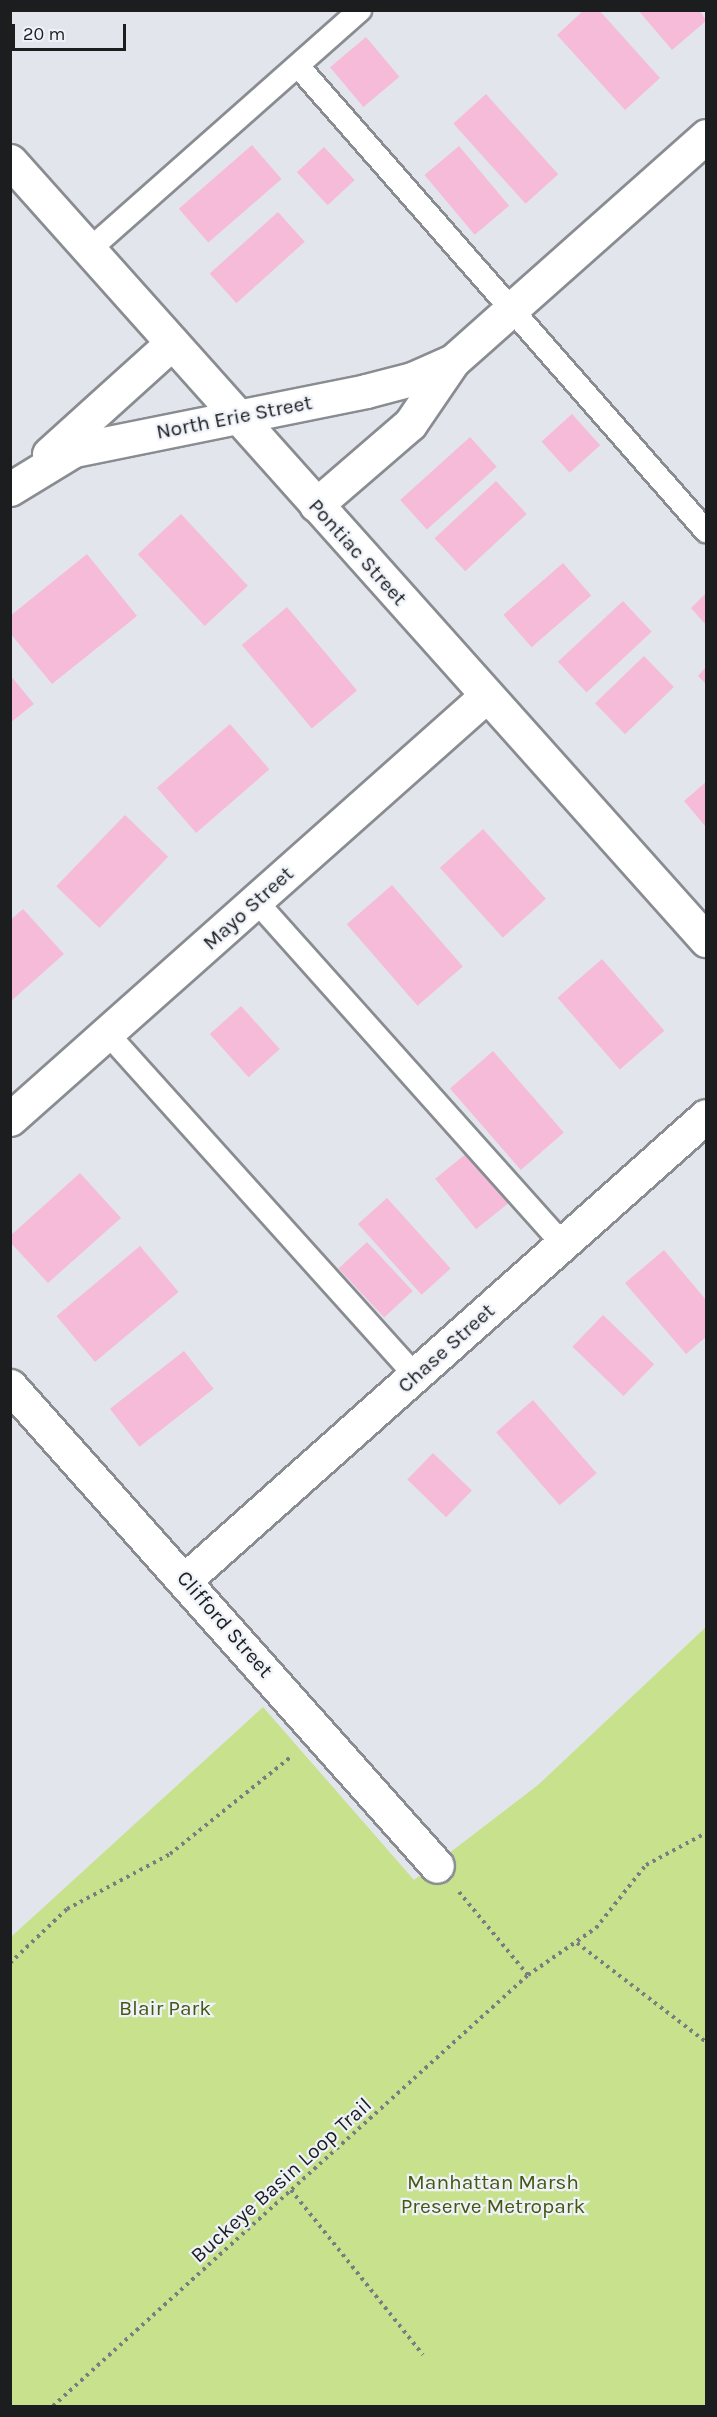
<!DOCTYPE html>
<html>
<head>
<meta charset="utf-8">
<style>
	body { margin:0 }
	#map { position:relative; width:717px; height:2417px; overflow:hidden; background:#e2e6ec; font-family:Karla,sans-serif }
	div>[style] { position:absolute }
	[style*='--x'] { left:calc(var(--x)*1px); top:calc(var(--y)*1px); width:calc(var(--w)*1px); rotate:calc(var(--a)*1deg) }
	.green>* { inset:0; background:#c7e18c }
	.building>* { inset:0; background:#f6bbd8; transform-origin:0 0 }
	.path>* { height:4px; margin-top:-2px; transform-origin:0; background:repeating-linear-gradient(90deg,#7a7c80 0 3px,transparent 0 7.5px) }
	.roads { filter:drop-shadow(2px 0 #898d92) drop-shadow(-2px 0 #898d92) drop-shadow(0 2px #898d92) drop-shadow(0 -2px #898d92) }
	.lane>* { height:22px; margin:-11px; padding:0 11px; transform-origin:11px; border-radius:11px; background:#fff }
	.street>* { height:33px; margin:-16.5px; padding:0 16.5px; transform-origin:16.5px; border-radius:16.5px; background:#fff }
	span { translate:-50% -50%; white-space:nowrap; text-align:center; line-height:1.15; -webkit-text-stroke:4.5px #eff3f9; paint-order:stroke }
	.street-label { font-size:21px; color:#1c1d1f }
	.park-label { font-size:21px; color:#455711 }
	.frame { position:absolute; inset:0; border:12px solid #1c1d1f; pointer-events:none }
	.scale { position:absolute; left:12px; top:24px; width:114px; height:27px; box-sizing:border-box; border:3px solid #1c1d1f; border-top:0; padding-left:8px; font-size:18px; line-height:21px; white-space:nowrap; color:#1c1d1f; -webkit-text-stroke:4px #eff3f9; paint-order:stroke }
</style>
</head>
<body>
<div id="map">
	<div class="green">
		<i style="clip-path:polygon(706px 1627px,706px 2406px,11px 2406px,11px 1937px,263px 1707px,414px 1880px,538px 1785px)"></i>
	</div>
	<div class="building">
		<i style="clip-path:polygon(584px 10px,599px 10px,660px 78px,625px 110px,557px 35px)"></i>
		<i style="clip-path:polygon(638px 10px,700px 10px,706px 21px,672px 50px)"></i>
		<i style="left:366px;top:37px;width:52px;height:47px;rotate:50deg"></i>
		<i style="left:486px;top:94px;width:108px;height:44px;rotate:48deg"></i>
		<i style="left:252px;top:145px;width:45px;height:97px;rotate:49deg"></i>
		<i style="left:459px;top:146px;width:78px;height:45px;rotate:50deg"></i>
		<i style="left:324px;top:147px;width:45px;height:37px;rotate:47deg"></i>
		<i style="left:278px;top:212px;width:40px;height:92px;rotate:48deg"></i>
		<i style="left:572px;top:414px;width:42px;height:41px;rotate:48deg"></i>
		<i style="left:470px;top:437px;width:40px;height:94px;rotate:48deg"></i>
		<i style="left:496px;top:481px;width:45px;height:84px;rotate:47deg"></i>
		<i style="left:181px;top:514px;width:98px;height:59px;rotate:47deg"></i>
		<i style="clip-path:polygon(87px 554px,137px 616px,52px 684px,10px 633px,10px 616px)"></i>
		<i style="left:563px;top:563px;width:43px;height:79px;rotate:49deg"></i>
		<i style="clip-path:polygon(706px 593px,706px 625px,691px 608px)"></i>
		<i style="left:623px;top:601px;width:42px;height:89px;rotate:47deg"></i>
		<i style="left:287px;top:607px;width:109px;height:59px;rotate:50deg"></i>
		<i style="left:644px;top:656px;width:43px;height:68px;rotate:46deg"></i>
		<i style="clip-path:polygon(706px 667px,706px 684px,698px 676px)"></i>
		<i style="clip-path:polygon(10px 675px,34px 704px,10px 723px)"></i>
		<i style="left:230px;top:724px;width:60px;height:97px;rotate:49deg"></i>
		<i style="clip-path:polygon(706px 782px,706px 827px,684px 801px)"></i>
		<i style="left:125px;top:815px;width:60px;height:99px;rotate:44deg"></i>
		<i style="left:483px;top:829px;width:94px;height:58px;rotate:48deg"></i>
		<i style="left:392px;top:885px;width:108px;height:60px;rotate:49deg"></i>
		<i style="clip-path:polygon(23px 909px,64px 954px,10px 1002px,10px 920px)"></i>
		<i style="left:602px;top:959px;width:95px;height:59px;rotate:49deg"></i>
		<i style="left:241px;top:1006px;width:58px;height:42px;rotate:48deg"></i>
		<i style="left:493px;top:1051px;width:108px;height:57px;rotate:49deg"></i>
		<i style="left:467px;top:1153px;width:65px;height:41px;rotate:51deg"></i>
		<i style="clip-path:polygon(80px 1173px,121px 1218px,48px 1283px,10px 1242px,10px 1236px)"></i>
		<i style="left:387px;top:1198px;width:95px;height:39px;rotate:48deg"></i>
		<i style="left:367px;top:1242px;width:67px;height:39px;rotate:47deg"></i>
		<i style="left:140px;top:1246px;width:60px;height:109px;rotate:50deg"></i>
		<i style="clip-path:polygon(664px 1250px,706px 1300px,706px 1337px,686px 1354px,625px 1283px)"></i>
		<i style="left:603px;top:1315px;width:71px;height:44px;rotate:44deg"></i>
		<i style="left:184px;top:1351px;width:48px;height:94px;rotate:52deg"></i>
		<i style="left:533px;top:1400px;width:97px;height:49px;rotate:49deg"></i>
		<i style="left:433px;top:1453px;width:54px;height:37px;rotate:44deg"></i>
	</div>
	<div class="path">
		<i style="--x:459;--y:1892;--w:108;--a:50.3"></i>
		<i style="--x:528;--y:1975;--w:83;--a:-34.7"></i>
		<i style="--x:596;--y:1928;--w:80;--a:-51.6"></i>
		<i style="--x:646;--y:1865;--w:68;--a:-28.1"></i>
		<i style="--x:577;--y:1943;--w:163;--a:37.5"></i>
		<i style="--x:10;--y:1963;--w:79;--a:-43.5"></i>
		<i style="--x:67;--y:1909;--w:117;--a:-28.1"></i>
		<i style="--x:170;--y:1854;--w:156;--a:-38.8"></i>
		<i style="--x:291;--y:2190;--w:211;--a:51.3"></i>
		<i style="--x:53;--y:2406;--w:641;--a:-42.22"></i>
	</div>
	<div class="roads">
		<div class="lane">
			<i style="--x:298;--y:66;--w:619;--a:48.74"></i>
			<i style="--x:89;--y:250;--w:362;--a:-41.5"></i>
			<i style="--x:256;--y:901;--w:460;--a:48.2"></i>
			<i style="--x:107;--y:1033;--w:460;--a:48"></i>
		</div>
		<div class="street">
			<i style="--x:10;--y:161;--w:1045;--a:48.22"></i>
			<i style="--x:49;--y:454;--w:166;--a:-42.1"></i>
			<i style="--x:10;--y:489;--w:75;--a:-31.4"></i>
			<i style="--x:74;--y:450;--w:298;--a:-11.4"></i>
			<i style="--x:366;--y:391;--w:48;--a:-14.6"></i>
			<i style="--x:412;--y:379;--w:45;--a:-23.7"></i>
			<i style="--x:453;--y:361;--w:339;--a:-41.6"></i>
			<i style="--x:316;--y:505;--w:124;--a:-40.8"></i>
			<i style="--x:410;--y:424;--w:76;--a:-55.7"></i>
			<i style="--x:10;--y:1119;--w:637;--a:-41.63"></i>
			<i style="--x:10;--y:1386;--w:642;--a:48.34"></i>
			<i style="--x:186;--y:1579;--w:696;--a:-41.68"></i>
		</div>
	</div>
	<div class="street-label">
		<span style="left:234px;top:417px;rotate:-11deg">North Erie Street</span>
		<span style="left:358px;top:552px;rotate:48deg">Pontiac Street</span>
		<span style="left:248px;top:908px;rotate:-42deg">Mayo Street</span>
		<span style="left:446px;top:1348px;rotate:-42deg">Chase Street</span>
		<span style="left:225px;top:1624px;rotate:49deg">Clifford Street</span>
		<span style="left:281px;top:2180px;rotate:-42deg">Buckeye Basin Loop Trail</span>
	</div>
	<div class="park-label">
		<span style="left:165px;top:2008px">Blair Park</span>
		<span style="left:493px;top:2194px">Manhattan Marsh<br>Preserve Metropark</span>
	</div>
	<div class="frame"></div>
	<div class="scale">20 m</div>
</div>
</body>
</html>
